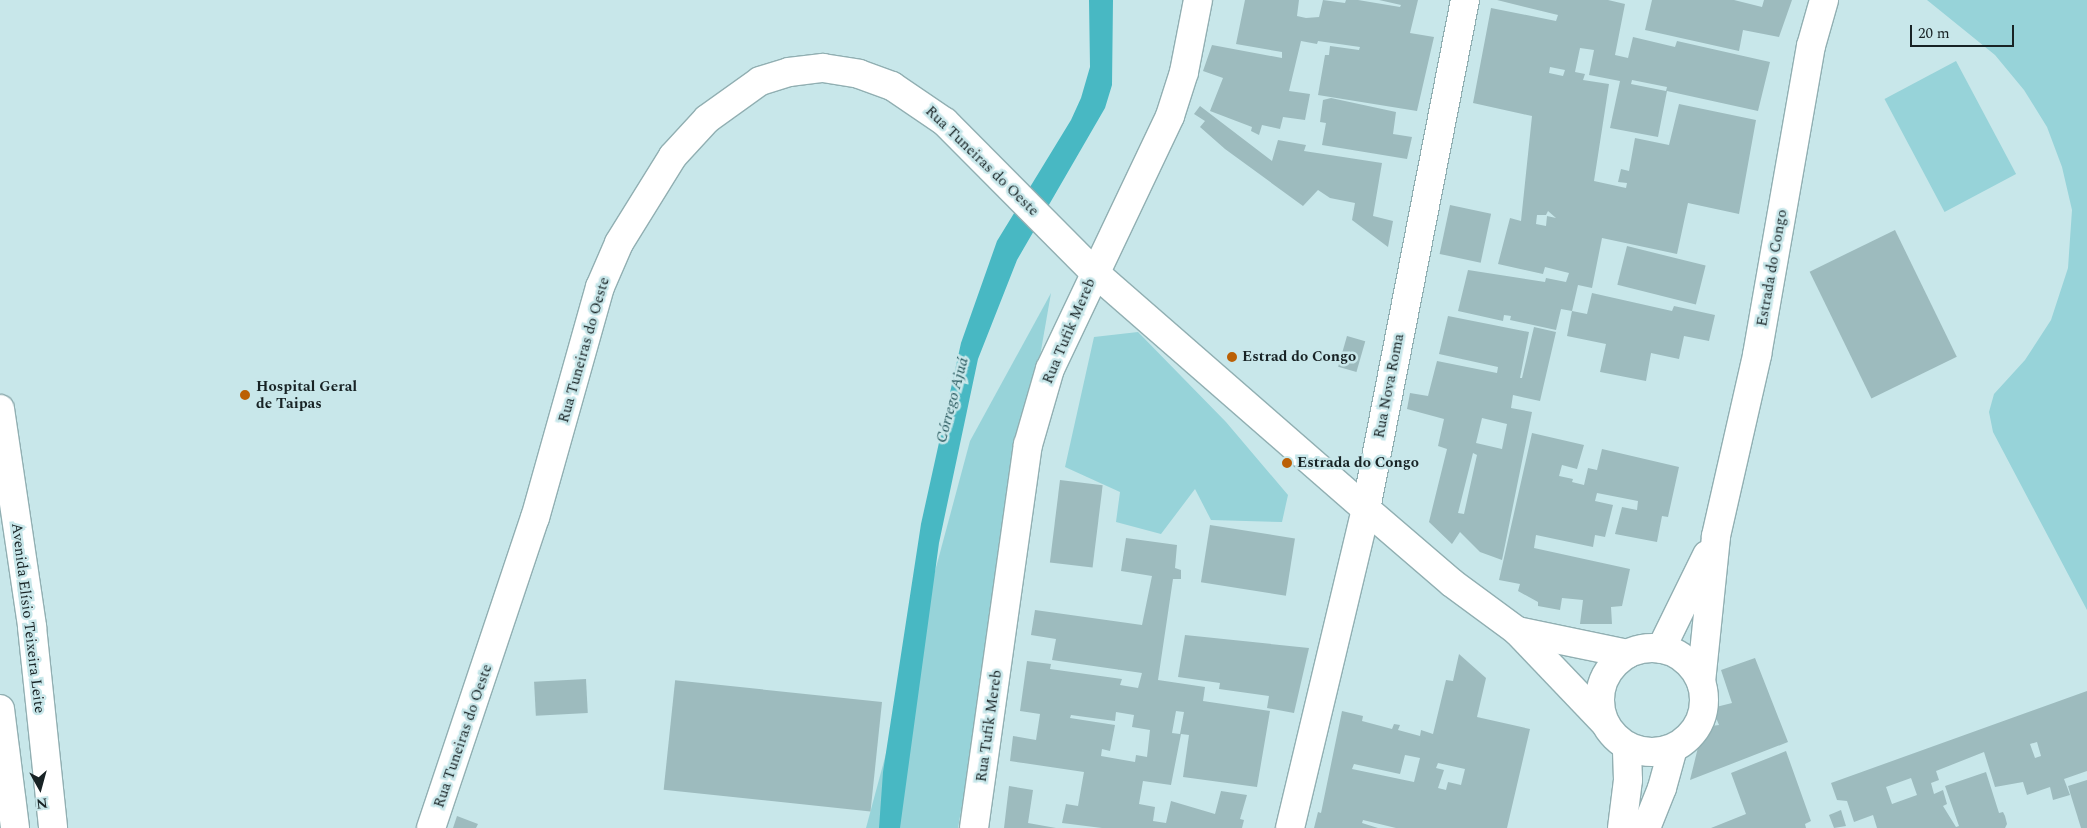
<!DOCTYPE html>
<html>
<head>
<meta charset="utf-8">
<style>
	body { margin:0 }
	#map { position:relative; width:2087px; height:828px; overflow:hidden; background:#c8e7ea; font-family:Spectral,serif }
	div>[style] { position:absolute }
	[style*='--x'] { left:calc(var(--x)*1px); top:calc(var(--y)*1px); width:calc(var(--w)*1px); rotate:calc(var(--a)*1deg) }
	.green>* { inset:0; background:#97d3d9; transform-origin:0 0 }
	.water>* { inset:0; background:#48b8c3 }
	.building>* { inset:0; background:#9dbbbe; transform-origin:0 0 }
	.roads { filter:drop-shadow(1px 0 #91afb2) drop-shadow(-1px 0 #91afb2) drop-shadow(0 1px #91afb2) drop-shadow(0 -1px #91afb2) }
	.minor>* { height:28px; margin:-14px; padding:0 14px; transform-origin:14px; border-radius:14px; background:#fff }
	.minor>.ring { margin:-14px; padding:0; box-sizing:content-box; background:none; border:28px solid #fff; border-radius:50% }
	.major>* { height:28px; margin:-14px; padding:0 14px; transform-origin:14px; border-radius:14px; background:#fff }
	.dots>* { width:14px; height:14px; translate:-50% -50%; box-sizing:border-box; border:2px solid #c8e7ea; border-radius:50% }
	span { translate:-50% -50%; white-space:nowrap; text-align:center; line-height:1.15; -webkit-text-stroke:5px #c8e7ea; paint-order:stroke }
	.street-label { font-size:15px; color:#182325 }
	.poi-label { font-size:15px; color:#182325; font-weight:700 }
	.left { translate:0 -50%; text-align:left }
	.water-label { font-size:16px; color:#25555a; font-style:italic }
	.north { position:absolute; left:15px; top:763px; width:50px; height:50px; -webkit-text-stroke:4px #c8e7ea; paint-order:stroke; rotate:173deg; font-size:14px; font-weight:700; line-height:20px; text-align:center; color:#182325 }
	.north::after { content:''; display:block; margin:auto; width:18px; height:22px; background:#182325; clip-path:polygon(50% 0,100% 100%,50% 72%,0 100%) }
	.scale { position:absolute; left:1910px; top:25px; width:104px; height:22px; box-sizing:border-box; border:2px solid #182325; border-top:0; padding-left:6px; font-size:15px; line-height:18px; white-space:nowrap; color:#182325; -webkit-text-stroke:4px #c8e7ea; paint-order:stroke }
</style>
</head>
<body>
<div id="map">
	<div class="green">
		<i style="clip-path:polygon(1927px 0,2087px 0,2087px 610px,1993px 432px,1989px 412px,1994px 394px,2025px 360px,2051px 320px,2068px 268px,2072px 210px,2062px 167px,2047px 127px,2024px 90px,1995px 55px)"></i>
		<i style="left:1956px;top:61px;width:128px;height:81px;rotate:62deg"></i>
		<i style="clip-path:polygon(1051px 293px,958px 828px,866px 828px,970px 441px)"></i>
		<i style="clip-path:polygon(1138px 332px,1226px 422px,1288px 495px,1282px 522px,1211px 520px,1195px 489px,1161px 534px,1116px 522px,1120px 492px,1065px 467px,1094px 337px)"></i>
	</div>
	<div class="water">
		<i style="clip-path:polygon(1089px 0,1113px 0,1112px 85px,1105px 108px,1017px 260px,978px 359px,939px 543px,900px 828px,879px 828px,883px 772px,921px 524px,961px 343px,997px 241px,1071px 120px,1081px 98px,1090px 67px)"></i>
	</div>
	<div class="building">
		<i style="clip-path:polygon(1245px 0,1299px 0,1297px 16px,1306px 18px,1319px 17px,1323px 0,1345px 3px,1346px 0,1358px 0,1400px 7px,1401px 5px,1379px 0,1418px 0,1410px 33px,1434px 37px,1417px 111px,1318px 95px,1325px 55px,1329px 55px,1330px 46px,1359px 50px,1360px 47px,1318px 41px,1317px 44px,1301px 41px,1289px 91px,1310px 94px,1305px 120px,1283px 117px,1280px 129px,1262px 125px,1259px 135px,1251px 131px,1252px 127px,1210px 111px,1223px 78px,1203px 71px,1212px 45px,1282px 58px,1282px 52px,1236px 44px)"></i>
		<i style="clip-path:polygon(evenodd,1497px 0,1608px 0,1625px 4px,1615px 55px,1628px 58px,1633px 37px,1675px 47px,1677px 41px,1770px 62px,1758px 111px,1667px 91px,1658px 137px,1610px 128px,1620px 81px,1589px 75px,1594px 50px,1580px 48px,1575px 72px,1585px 74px,1583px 80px,1609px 84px,1594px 181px,1626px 188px,1627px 183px,1618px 182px,1621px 169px,1629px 171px,1635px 138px,1669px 145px,1679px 104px,1756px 120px,1739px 214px,1688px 203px,1677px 254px,1602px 238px,1592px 288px,1578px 285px,1572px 311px,1561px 309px,1556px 330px,1510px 320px,1511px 316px,1504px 315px,1503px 321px,1458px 311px,1468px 270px,1545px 282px,1546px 278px,1566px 282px,1569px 273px,1545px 267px,1543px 274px,1498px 264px,1510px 218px,1521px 221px,1532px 116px,1473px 103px,1491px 8px,1556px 21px,1558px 15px,1497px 0,1550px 67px,1565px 70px,1563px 76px,1549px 73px,1550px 67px,1497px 0,1632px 80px,1667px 87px,1666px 91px,1631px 84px,1632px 80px,1497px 0,1548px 211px,1556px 218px,1547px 216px,1546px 226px,1536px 224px,1537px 215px,1546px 215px,1548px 211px)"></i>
		<i style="clip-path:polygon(1652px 0,1734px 0,1762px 7px,1764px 0,1792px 0,1779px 37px,1743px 30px,1739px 51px,1645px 30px)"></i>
		<i style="clip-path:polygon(1331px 98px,1396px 112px,1393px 134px,1412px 137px,1407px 159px,1322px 145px,1326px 123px,1320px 122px,1323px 100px)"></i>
		<i style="clip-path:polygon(1200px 106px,1272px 161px,1278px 140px,1306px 145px,1304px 151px,1382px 163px,1373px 216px,1393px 221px,1388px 247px,1352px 220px,1355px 203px,1330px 198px,1318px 190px,1303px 206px,1225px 149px,1200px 127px,1205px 121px,1194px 114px)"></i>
		<i style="left:1450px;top:205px;width:42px;height:50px;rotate:12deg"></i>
		<i style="left:1895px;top:230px;width:141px;height:95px;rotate:64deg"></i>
		<i style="left:1627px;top:246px;width:81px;height:40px;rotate:14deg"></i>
		<i style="clip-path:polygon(1592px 293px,1672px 311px,1674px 306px,1715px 315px,1709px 341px,1684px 336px,1679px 359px,1651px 353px,1646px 381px,1600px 372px,1606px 344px,1567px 336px,1572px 311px,1587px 314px)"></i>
		<i style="clip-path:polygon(evenodd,1448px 316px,1529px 332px,1520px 378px,1522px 378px,1534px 327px,1556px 332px,1540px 401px,1513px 395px,1511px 408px,1532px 412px,1502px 560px,1480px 552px,1460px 532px,1452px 544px,1429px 522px,1447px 449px,1438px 446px,1444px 419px,1407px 409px,1410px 393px,1428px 396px,1437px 361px,1497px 373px,1498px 367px,1439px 354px,1448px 316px,1482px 418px,1507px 424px,1502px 449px,1476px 443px,1482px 418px,1448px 316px,1473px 453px,1477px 455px,1464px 514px,1458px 513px,1473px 453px)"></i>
		<i style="left:1347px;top:336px;width:19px;height:32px;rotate:16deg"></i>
		<i style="clip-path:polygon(1532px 433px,1584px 445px,1577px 469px,1562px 465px,1559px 476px,1573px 479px,1572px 482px,1584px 485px,1588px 468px,1597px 470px,1602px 449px,1679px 467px,1668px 517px,1662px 516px,1657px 542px,1615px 534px,1622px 507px,1637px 510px,1638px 501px,1597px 493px,1595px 501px,1613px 505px,1605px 537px,1595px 535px,1593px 547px,1536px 535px,1534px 548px,1630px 569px,1622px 606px,1611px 607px,1612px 624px,1580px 624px,1583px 600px,1562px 598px,1560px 610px,1538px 606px,1538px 602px,1518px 591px,1520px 584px,1499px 580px)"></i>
		<i style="left:1060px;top:480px;width:43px;height:83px;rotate:7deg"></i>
		<i style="left:1210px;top:525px;width:86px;height:58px;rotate:9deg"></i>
		<i style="clip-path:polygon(evenodd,1126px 538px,1177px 545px,1175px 568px,1181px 570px,1181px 579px,1173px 579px,1158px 680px,1205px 687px,1203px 701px,1270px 711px,1257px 787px,1183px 777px,1189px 735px,1181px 734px,1171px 785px,1143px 781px,1139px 804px,1155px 807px,1153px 821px,1166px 823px,1171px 801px,1215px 814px,1221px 791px,1247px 795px,1240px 819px,1244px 820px,1242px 828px,1102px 828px,1062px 823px,1066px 804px,1078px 806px,1084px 772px,1010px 761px,1013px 736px,1036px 740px,1040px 714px,1020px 711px,1027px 661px,1051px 664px,1050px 669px,1122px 679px,1120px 685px,1138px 688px,1142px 673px,1052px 660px,1056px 639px,1031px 635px,1035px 610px,1142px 625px,1152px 576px,1121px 571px,1126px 538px,1176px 711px,1184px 712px,1180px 734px,1172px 733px,1176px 711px,1126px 538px,1116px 712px,1134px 715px,1132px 727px,1150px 730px,1147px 757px,1136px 755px,1135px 762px,1101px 756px,1102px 749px,1110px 751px,1115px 725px,1070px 718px,1071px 715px,1115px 721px,1116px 712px)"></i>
		<i style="clip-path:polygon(1185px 635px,1309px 648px,1294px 713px,1267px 708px,1269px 696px,1219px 689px,1220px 683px,1178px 677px)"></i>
		<i style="clip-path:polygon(evenodd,1459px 654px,1486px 678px,1477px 717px,1530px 729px,1507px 828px,1396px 828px,1363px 820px,1362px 823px,1378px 828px,1314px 828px,1318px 812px,1321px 813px,1342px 711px,1363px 716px,1362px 721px,1392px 729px,1394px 724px,1400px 725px,1398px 730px,1420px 736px,1421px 730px,1433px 734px,1446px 680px,1453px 681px,1459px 654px,1405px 755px,1420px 758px,1414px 782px,1352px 769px,1354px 764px,1400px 774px,1405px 755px,1459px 654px,1438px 763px,1465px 769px,1461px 785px,1448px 782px,1446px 790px,1438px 788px,1444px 770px,1436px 768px,1438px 763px)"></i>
		<i style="clip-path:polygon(1755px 658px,1788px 742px,1690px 780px,1703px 727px,1719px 725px,1712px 708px,1732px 703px,1721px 670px)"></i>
		<i style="left:586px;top:679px;width:34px;height:52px;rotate:87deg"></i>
		<i style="clip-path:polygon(evenodd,2087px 691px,2087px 771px,2064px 779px,2070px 795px,2053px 800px,2050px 787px,2027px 795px,2023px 782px,1995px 787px,1984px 752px,1936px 771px,1939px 780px,1931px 783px,1934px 794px,1943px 790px,1947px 804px,1943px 806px,1956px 827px,1959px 826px,1945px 786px,1986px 772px,1999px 813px,2003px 812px,2005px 816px,2007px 824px,2005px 828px,1877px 828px,1873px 815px,1854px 822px,1847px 801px,1837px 800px,1831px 783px,2087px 691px,2037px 742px,2041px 756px,2035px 758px,2030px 744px,2037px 742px,2087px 691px,1911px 778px,1917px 795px,1892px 804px,1886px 787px,1911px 778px)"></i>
		<i style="left:882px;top:702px;width:110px;height:208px;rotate:96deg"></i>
		<i style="clip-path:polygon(1786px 751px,1811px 821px,1805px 824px,1806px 828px,1711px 828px,1746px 814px,1731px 773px)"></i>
		<i style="clip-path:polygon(2087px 780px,2087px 828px,2081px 828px,2068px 786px)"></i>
		<i style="clip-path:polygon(1009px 786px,1033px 790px,1028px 823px,1056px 828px,1004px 828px)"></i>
		<i style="clip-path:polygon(1841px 810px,1846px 826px,1834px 828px,1829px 815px)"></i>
		<i style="clip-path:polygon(457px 816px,478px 824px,476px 828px,453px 828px)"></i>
	</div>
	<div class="roads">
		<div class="minor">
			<i style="--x:1517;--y:631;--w:113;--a:11.7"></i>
			<i class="ring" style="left:1600px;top:648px;width:76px;height:76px"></i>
			<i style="--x:1661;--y:649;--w:105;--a:-63.9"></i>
			<i style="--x:1701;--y:682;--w:147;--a:-84.1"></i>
			<i style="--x:1716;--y:536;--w:186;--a:-77.2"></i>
			<i style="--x:1757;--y:355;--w:314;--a:-80.1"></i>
			<i style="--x:1811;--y:46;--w:48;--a:-74.2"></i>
			<i style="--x:431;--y:828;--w:327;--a:-71.5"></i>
			<i style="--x:535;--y:518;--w:240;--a:-74.3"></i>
			<i style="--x:600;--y:287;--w:48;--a:-66.6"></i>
			<i style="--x:619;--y:243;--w:102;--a:-58.2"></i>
			<i style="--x:673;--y:156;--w:50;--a:-47.4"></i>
			<i style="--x:707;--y:119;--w:65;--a:-35.6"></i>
			<i style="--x:760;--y:81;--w:30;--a:-17"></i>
			<i style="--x:789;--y:72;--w:34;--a:-7"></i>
			<i style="--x:823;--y:68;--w:36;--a:9"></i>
			<i style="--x:859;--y:74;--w:35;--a:20"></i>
			<i style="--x:892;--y:86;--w:64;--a:34.2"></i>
			<i style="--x:945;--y:122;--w:211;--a:45.2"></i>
			<i style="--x:1094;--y:272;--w:361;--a:41.1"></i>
			<i style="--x:1366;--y:509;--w:113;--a:40.7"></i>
			<i style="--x:1452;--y:583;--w:81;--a:36.4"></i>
			<i style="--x:1517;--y:631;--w:126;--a:46.3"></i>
			<i style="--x:974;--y:828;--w:387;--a:-82"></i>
			<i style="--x:1028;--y:445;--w:79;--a:-73.9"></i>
			<i style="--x:1050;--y:369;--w:280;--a:-64.6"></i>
			<i style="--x:1170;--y:116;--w:46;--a:-72.3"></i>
			<i style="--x:1184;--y:72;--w:73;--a:-79"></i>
			<i style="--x:1290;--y:828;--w:328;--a:-76.6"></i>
			<i style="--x:1366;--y:509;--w:519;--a:-78.99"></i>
			<i style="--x:1622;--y:828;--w:48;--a:-82.9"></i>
			<i style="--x:1628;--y:780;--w:34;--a:-92"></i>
			<i style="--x:1646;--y:828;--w:43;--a:-68.2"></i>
			<i style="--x:1662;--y:788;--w:41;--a:-74.6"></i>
		</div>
		<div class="major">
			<i style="--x:0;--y:409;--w:220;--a:81.6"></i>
			<i style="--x:32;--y:627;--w:202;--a:84"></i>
			<i style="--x:0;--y:709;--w:120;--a:82.8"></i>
		</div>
	</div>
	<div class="dots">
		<i style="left:1232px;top:357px;background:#bb6005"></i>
		<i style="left:245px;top:395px;background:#bb6005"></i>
		<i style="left:1287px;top:463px;background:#bb6005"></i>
	</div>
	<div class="street-label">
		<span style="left:982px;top:161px;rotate:44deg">Rua Tuneiras do Oeste</span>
		<span style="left:1772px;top:268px;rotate:-80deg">Estrada do Congo</span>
		<span style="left:1069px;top:331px;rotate:-67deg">Rua Tufik Mereb</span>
		<span style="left:584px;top:350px;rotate:-74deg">Rua Tuneiras do Oeste</span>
		<span style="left:1389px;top:386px;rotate:-79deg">Rua Nova Roma</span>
		<span style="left:28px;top:618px;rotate:83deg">Avenida Elísio Teixeira Leite</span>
		<span style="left:989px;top:726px;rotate:-82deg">Rua Tufik Mereb</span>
		<span style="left:463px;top:736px;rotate:-71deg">Rua Tuneiras do Oeste</span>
	</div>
	<div class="poi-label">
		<span class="left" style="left:1242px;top:357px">Estrad do Congo</span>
		<span class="left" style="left:256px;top:395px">Hospital Geral<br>de Taipas</span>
		<span class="left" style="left:1297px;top:463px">Estrada do Congo</span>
	</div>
	<div class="water-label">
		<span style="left:952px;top:400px;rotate:-75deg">Córrego Ajuá</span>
	</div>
	<div class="north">N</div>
	<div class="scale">20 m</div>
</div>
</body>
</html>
